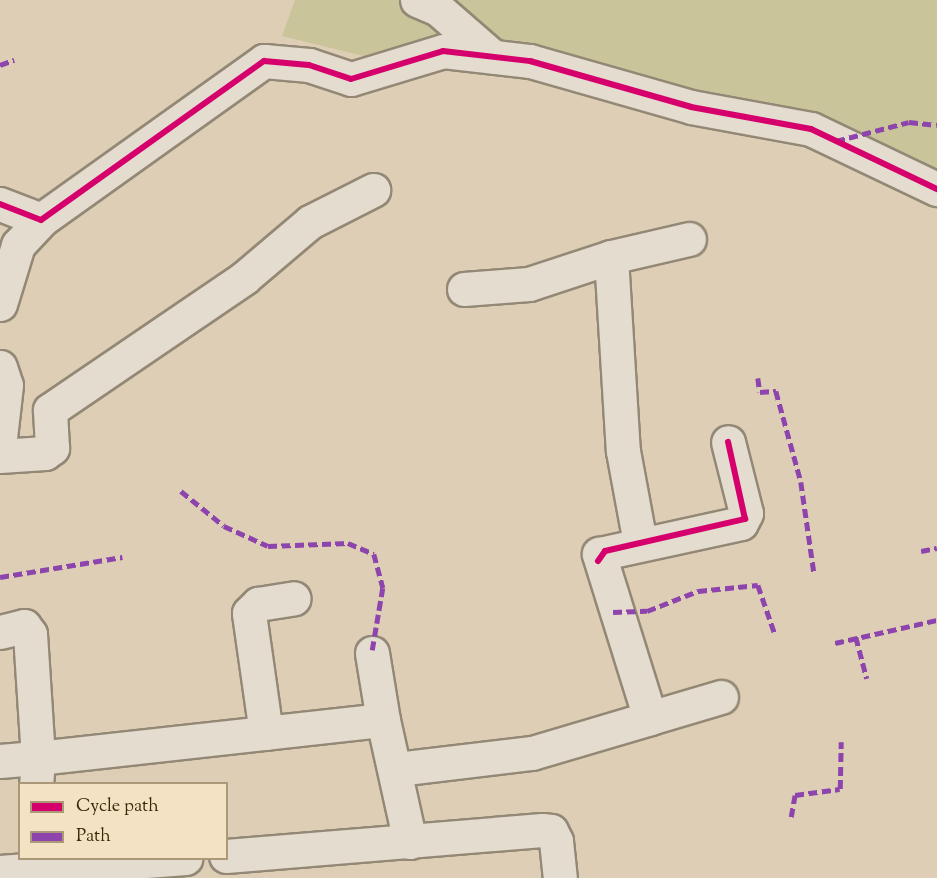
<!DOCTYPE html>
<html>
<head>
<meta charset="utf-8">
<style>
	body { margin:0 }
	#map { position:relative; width:937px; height:878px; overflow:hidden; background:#ddceb5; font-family:"Sorts Mill Goudy",serif }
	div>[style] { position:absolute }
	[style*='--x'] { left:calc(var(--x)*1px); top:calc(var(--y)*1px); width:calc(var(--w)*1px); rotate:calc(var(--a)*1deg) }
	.green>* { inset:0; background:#cac49a }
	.roads { filter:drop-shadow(2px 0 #938875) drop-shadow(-2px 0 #938875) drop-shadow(0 2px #938875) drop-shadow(0 -2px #938875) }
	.minor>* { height:33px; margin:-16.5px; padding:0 16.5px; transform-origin:16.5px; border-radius:16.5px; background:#e3dccf }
	.quiet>* { height:4.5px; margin-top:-2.25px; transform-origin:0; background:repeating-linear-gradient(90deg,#8e44ad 0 9px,transparent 0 13.5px) }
	.cycleway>* { height:6px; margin:-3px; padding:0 3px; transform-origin:3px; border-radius:3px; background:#d6006c }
	span { translate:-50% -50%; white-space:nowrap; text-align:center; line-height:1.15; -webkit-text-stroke:5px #f4e2c4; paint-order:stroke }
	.legend { position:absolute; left:18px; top:782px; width:210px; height:78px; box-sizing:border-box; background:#f4e2c4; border:2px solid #ab9878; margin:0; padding:8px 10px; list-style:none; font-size:18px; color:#3d2805 }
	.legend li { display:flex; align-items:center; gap:12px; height:30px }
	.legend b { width:30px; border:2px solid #ab9878 }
</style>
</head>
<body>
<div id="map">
	<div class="green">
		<i style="clip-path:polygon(295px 0,937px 0,937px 178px,545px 52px,396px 64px,282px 36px)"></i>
	</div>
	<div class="roads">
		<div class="minor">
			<i style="--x:417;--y:0;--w:23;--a:23"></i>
			<i style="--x:438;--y:9;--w:72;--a:41"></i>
			<i style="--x:0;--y:204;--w:44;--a:21.3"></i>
			<i style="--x:41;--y:220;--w:274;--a:-35.5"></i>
			<i style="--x:264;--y:61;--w:45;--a:5.1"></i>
			<i style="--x:309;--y:65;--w:44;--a:18.4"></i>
			<i style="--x:351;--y:79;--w:96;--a:-16.9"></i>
			<i style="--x:443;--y:51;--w:88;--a:6.6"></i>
			<i style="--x:530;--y:61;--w:167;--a:15.9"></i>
			<i style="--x:691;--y:107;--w:122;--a:10.4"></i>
			<i style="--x:811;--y:129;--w:140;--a:25.5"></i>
			<i style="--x:611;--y:257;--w:80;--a:-13"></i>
			<i style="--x:464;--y:289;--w:65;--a:-4.4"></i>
			<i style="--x:529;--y:284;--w:86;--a:-18.2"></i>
			<i style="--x:611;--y:257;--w:194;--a:86.5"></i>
			<i style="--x:623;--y:451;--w:94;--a:79.5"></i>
			<i style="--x:0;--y:304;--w:62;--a:-73"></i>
			<i style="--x:18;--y:245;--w:34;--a:-47"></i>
			<i style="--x:0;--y:367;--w:19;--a:72"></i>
			<i style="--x:6;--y:385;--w:53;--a:96.5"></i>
			<i style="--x:0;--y:456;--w:45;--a:-3.8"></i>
			<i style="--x:45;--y:453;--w:9;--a:-36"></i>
			<i style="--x:52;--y:448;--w:38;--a:-93"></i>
			<i style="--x:50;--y:410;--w:235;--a:-34.2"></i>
			<i style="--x:244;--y:278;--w:87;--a:-40.3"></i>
			<i style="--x:310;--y:222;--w:71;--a:-26.9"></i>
			<i style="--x:0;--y:632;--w:25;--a:-14"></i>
			<i style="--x:24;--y:626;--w:10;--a:53"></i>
			<i style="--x:30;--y:634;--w:124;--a:86.3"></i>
			<i style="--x:38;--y:758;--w:347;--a:-6.3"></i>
			<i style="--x:383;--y:720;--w:125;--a:77.5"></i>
			<i style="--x:372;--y:653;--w:68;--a:80.7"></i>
			<i style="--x:650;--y:718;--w:74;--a:-16.5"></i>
			<i style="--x:266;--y:733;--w:121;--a:-98.1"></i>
			<i style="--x:249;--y:613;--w:13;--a:-45"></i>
			<i style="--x:258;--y:604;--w:36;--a:-9"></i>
			<i style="--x:0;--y:761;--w:38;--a:-5"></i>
			<i style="--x:38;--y:758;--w:26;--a:94"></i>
			<i style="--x:397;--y:769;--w:136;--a:-6.8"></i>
			<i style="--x:532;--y:753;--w:123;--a:-16.5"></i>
			<i style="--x:650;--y:718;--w:172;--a:-107.3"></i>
			<i style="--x:599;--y:554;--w:145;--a:-12.3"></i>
			<i style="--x:741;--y:523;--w:11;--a:-63"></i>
			<i style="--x:746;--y:513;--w:73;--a:-104.2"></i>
			<i style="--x:226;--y:856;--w:317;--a:-4.7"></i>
			<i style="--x:542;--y:830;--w:9;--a:6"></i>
			<i style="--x:551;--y:831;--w:11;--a:63"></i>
			<i style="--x:556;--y:841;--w:37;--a:84"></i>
			<i style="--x:0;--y:872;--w:186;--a:-4.3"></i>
		</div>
	</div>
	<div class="quiet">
		<i style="--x:0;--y:65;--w:15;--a:-20"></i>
		<i style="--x:836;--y:141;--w:75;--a:-14.6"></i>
		<i style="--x:909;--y:122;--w:28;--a:6"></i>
		<i style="--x:758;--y:378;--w:14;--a:82"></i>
		<i style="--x:760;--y:392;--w:16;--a:-4"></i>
		<i style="--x:776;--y:391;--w:94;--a:74.6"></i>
		<i style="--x:801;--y:482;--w:91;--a:81.8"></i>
		<i style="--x:181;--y:491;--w:55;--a:39.1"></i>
		<i style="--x:224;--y:526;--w:48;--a:24.4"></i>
		<i style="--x:268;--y:546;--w:80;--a:-2.1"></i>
		<i style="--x:348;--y:543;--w:28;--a:23"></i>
		<i style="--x:374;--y:554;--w:35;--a:75"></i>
		<i style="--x:383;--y:588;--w:66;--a:99.6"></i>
		<i style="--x:921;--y:551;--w:16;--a:-11"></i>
		<i style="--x:0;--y:577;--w:124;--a:-9.3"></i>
		<i style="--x:613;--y:612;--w:34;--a:-2"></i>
		<i style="--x:647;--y:611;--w:55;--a:-21.4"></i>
		<i style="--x:698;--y:591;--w:60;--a:-5.7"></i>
		<i style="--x:758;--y:585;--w:52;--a:70.9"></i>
		<i style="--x:856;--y:637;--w:43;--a:75.3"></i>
		<i style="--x:835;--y:643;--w:105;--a:-12.7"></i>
		<i style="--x:791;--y:817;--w:22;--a:-80"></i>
		<i style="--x:795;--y:795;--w:45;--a:-7.6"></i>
		<i style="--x:840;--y:789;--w:47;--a:-88.8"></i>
	</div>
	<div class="cycleway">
		<i style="--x:0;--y:204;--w:44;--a:21.3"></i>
		<i style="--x:41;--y:220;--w:274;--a:-35.5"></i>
		<i style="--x:264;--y:61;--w:45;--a:5.1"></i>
		<i style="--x:309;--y:65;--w:44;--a:18.4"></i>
		<i style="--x:351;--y:79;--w:96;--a:-16.9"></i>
		<i style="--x:443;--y:51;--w:88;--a:6.6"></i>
		<i style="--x:530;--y:61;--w:167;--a:15.9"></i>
		<i style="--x:691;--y:107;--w:122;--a:10.4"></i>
		<i style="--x:811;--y:129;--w:140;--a:25.5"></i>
		<i style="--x:598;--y:561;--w:12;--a:-55"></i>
		<i style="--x:605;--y:551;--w:144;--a:-12.9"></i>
		<i style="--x:745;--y:519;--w:79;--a:-102.4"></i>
	</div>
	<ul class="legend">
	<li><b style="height:8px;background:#d6006c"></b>Cycle path</li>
	<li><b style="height:8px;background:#8e44ad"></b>Path</li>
	</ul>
</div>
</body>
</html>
